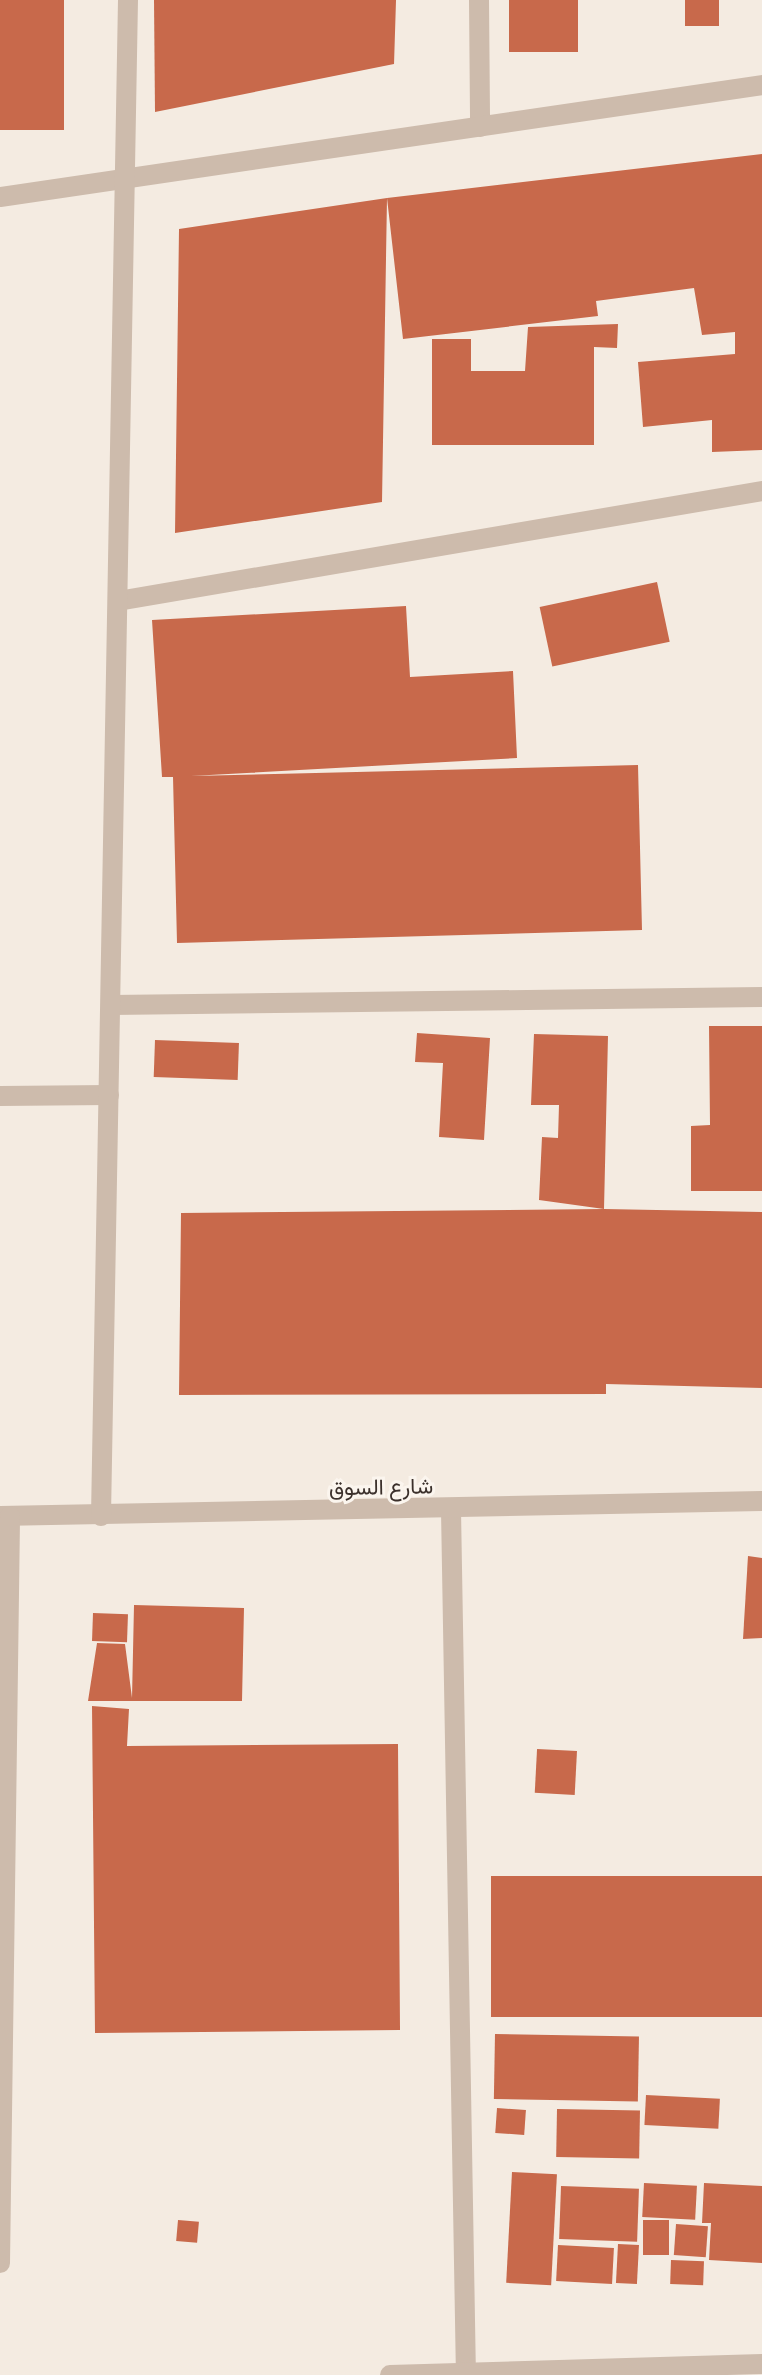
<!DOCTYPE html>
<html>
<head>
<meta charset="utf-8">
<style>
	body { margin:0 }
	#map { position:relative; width:762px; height:2375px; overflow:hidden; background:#f4ebe1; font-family:"Fira Sans Condensed",Vazirmatn,sans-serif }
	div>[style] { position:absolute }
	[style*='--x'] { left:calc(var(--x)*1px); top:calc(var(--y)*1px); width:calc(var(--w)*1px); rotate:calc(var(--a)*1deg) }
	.building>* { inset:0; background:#c8694b; transform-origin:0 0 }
	.minor>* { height:20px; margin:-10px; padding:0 10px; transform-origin:10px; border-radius:10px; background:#cdbbac }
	span { translate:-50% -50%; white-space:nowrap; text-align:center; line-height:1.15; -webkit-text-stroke:6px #fbf5ee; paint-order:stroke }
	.street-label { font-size:22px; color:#3b302b }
</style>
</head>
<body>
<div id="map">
	<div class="building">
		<i style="left:0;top:0;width:64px;height:130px"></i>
		<i style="clip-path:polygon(154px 0,396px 0,394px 64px,155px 112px)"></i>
		<i style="left:509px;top:0;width:69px;height:52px"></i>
		<i style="left:685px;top:0;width:34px;height:26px"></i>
		<i style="clip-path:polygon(762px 154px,762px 450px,712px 452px,712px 420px,643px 427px,638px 362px,735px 354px,735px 332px,702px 335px,694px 288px,596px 301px,598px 316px,403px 339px,387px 198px,382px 502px,175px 533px,179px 229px,387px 198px)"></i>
		<i style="clip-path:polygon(618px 324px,617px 348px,594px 347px,594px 445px,432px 445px,432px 339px,471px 339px,471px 371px,525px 371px,528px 327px)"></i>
		<i style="left:657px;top:582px;width:61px;height:120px;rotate:78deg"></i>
		<i style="clip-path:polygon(406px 606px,410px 677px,513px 671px,517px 758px,191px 776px,638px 765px,642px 930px,177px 943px,173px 777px,162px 777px,152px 620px)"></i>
		<i style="clip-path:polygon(709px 1026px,762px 1026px,762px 1191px,691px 1191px,691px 1126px,710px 1125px)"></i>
		<i style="clip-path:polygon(417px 1033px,490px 1038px,484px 1140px,439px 1137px,443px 1063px,415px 1062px)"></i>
		<i style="clip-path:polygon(534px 1034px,608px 1036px,604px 1209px,539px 1200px,542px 1137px,558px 1138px,559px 1105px,531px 1105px)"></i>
		<i style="left:155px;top:1040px;width:84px;height:37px;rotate:2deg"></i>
		<i style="clip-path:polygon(604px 1209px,762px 1212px,762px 1388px,606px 1384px,606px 1394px,179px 1395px,181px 1213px)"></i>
		<i style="clip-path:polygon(748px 1556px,762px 1558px,762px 1638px,743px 1639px)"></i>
		<i style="clip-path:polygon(134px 1605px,244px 1608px,242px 1701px,88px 1701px,97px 1643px,125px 1644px,132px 1698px)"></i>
		<i style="left:93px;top:1613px;width:35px;height:28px;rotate:2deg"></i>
		<i style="clip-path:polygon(92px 1706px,129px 1709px,127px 1746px,398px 1744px,400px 2030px,95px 2033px)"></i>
		<i style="left:577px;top:1751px;width:44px;height:40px;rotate:93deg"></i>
		<i style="left:762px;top:1876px;width:141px;height:271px;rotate:90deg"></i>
		<i style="left:495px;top:2034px;width:144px;height:65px;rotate:1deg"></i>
		<i style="left:646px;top:2095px;width:74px;height:30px;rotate:3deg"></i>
		<i style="left:497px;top:2108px;width:29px;height:25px;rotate:4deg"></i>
		<i style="left:557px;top:2109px;width:83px;height:48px;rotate:1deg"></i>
		<i style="left:512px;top:2172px;width:45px;height:111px;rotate:3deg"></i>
		<i style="left:644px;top:2183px;width:53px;height:34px;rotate:3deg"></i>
		<i style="clip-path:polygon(704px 2183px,762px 2186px,762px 2263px,709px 2260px,711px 2223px,702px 2223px)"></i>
		<i style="left:561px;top:2186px;width:78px;height:53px;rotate:2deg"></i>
		<i style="left:178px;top:2220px;width:21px;height:21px;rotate:5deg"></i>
		<i style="left:643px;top:2220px;width:26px;height:35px"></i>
		<i style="left:676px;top:2224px;width:32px;height:31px;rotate:4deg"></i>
		<i style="left:618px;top:2244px;width:21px;height:39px;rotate:3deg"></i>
		<i style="left:558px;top:2245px;width:56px;height:36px;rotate:3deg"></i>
		<i style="left:671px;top:2260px;width:33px;height:24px;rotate:2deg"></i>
	</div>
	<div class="minor">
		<i style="--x:479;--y:0;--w:127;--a:89.5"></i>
		<i style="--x:0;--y:197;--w:770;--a:-8.36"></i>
		<i style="--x:118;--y:601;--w:653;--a:-9.69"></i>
		<i style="--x:111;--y:1005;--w:651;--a:-0.7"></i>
		<i style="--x:0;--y:1096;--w:109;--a:-0.5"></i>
		<i style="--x:451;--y:1510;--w:865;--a:89.01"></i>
		<i style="--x:0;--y:1516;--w:762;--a:-1.13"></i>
		<i style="--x:101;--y:1516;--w:1516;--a:-88.98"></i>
		<i style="--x:0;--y:2263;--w:747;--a:-89.23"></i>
		<i style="--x:390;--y:2375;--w:372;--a:-1.7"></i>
	</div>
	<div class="street-label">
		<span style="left:381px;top:1487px;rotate:-1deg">شارع السوق</span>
	</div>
</div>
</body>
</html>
